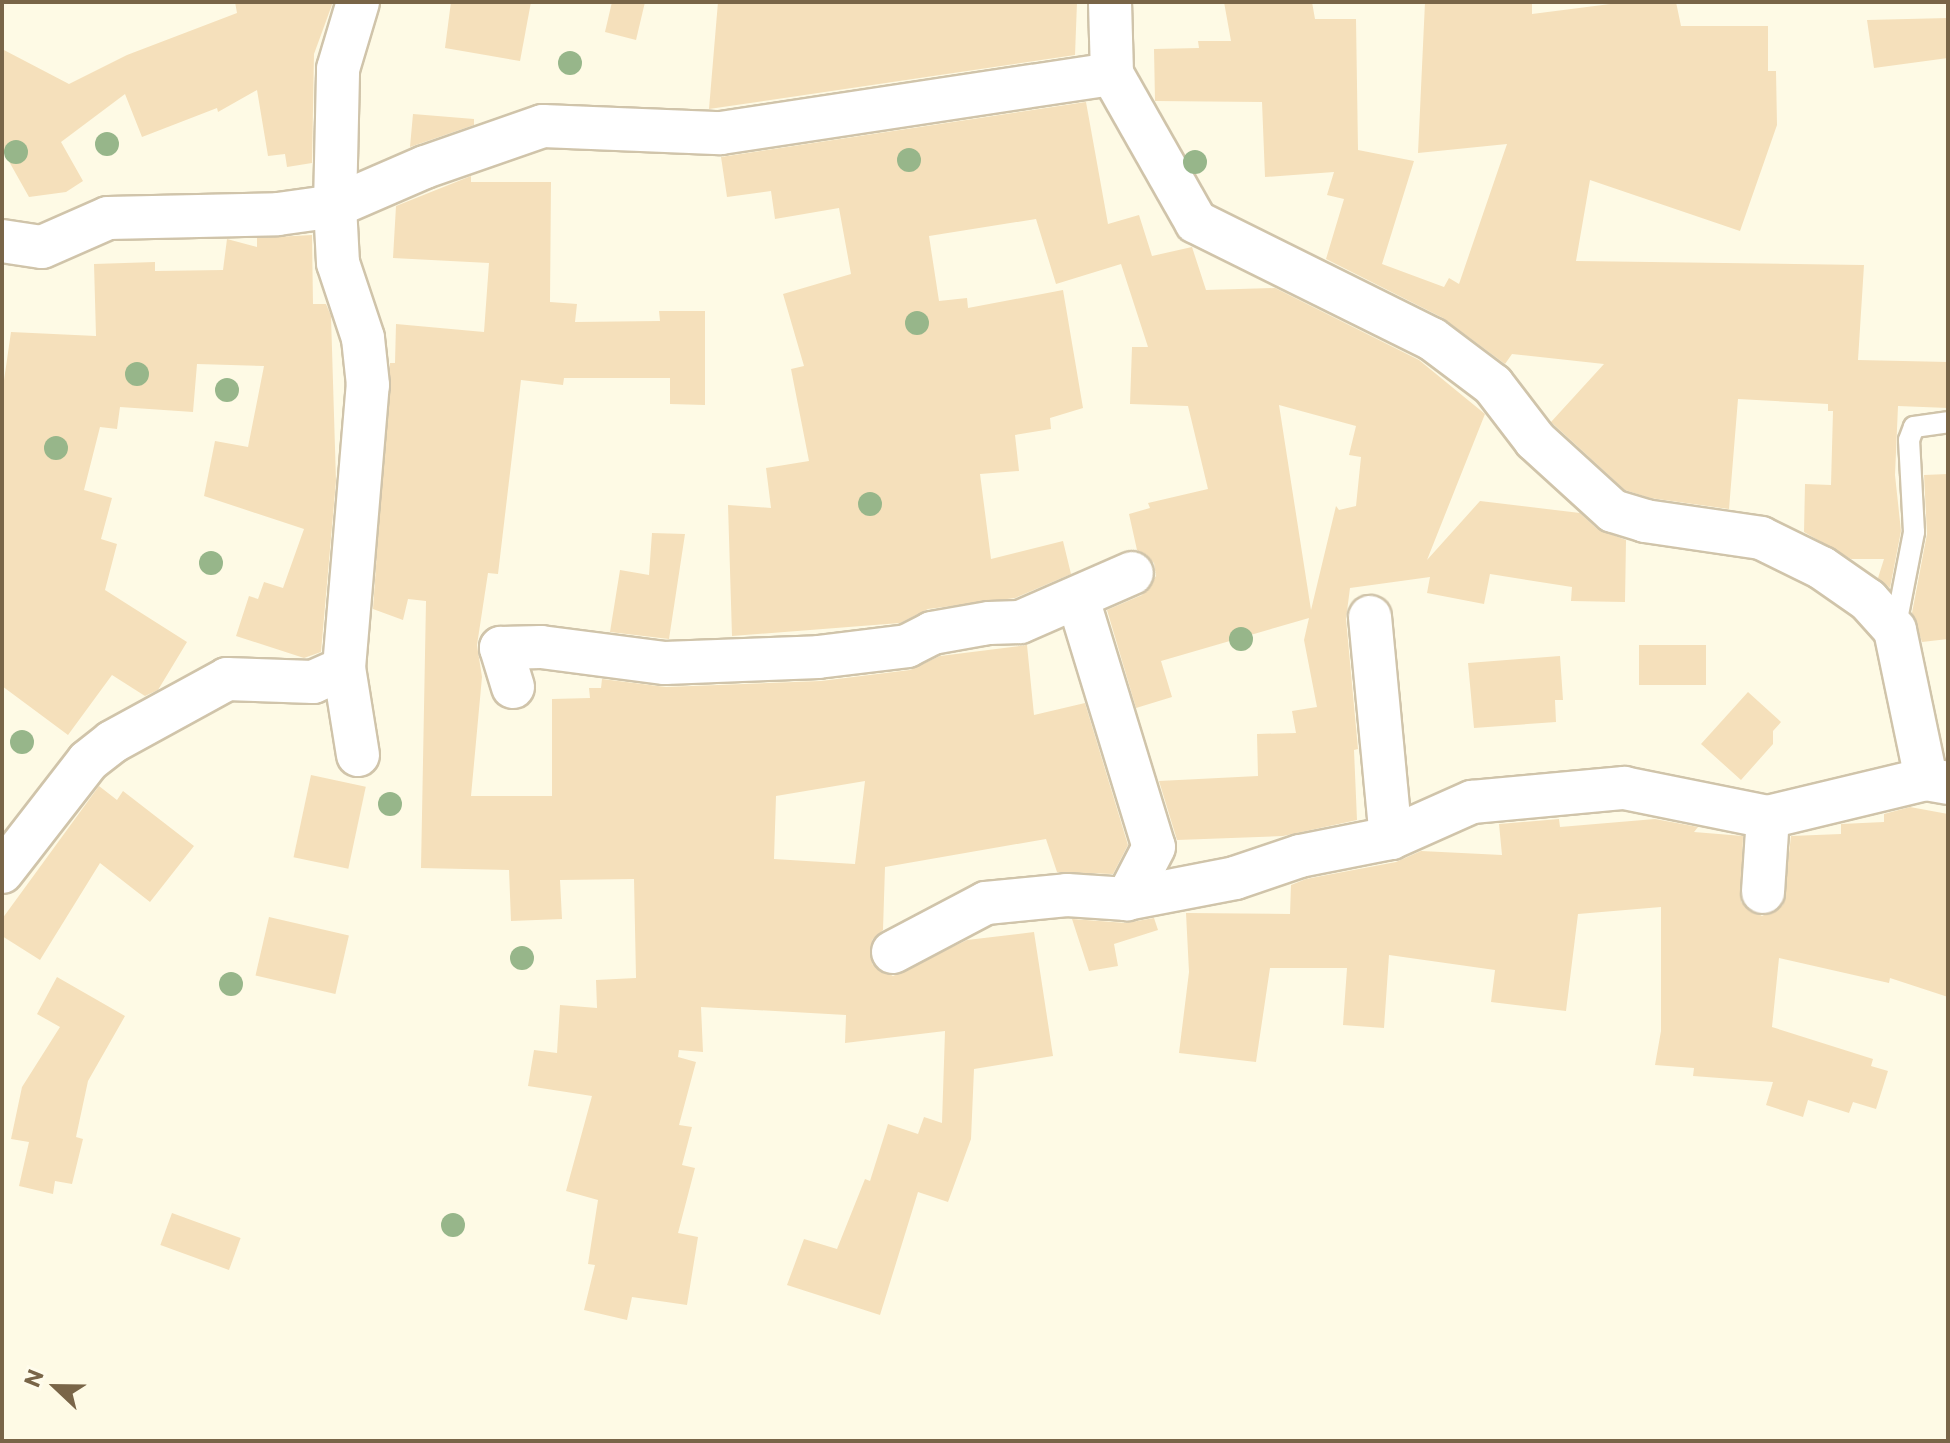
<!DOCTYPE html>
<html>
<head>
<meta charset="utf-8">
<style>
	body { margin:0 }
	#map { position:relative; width:1950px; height:1443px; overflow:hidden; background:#fefae5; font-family:Commissioner,sans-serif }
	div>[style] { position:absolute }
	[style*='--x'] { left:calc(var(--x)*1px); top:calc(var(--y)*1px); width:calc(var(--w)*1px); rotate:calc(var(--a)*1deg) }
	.building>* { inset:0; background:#f5e0bb; transform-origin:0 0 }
	.roads { filter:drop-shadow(2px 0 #d0c4aa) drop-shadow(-2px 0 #d0c4aa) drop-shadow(0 2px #d0c4aa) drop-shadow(0 -2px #d0c4aa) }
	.lane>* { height:20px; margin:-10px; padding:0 10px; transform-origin:10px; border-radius:10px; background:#fff }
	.street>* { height:42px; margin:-21px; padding:0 21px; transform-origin:21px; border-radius:21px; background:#fff }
	.trees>* { width:24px; height:24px; margin:-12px; border-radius:50%; background:#97b68a }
	span { translate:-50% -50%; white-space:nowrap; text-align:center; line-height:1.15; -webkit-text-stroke:7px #fffcec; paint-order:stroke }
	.frame { position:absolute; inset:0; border:4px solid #796548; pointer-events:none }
	.north { position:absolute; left:16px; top:1347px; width:80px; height:80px; -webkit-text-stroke:6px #fffcec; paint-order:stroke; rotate:292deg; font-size:22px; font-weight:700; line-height:32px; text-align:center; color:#796548 }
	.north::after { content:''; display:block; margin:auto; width:28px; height:36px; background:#796548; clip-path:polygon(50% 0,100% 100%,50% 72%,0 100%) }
</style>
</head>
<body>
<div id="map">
	<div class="building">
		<i style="clip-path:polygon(235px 2px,333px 2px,314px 54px,312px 163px,287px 167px,285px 154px,268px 156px,257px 90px,218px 112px,217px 108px,142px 137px,125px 94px,61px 142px,83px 181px,66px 192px,29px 197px,2px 149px,2px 49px,69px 84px,127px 55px,237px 13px)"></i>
		<i style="clip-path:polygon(451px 2px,531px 2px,520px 61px,445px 48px)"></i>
		<i style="clip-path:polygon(612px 2px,645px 2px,636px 40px,605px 32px)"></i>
		<i style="clip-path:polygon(718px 2px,1077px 2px,1075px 55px,709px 109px)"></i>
		<i style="clip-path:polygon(1224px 2px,1312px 2px,1315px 19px,1356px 19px,1358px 150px,1414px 161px,1382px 264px,1444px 287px,1449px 278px,1459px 284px,1507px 144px,1418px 153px,1425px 2px,1532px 2px,1532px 14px,1626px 2px,1676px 2px,1681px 26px,1768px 26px,1768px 71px,1776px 71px,1777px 125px,1740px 231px,1590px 180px,1576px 261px,1864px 265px,1858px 360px,1948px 362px,1948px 408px,1898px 406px,1895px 475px,1901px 531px,1890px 588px,1878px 578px,1884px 559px,1851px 559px,1804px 532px,1805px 484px,1831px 485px,1833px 411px,1828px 411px,1828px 404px,1738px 399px,1729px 509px,1650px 498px,1625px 490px,1551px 422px,1604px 364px,1512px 354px,1505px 364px,1443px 318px,1326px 259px,1344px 199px,1327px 195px,1334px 172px,1265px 177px,1262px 102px,1155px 101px,1154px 49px,1199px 48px,1198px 41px,1231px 41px)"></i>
		<i style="clip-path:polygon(1948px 18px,1948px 58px,1874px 68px,1867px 20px)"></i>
		<i style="clip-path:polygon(evenodd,1086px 102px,1108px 224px,1139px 215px,1152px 256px,1192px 247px,1206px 290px,1275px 288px,1419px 360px,1485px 414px,1427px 560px,1480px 501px,1580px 513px,1597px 529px,1626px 540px,1625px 602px,1571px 601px,1572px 587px,1490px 574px,1484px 604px,1427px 593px,1430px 577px,1350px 588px,1346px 619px,1358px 749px,1354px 750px,1357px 820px,1283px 836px,1177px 840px,1159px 781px,1258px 776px,1257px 734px,1296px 733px,1292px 711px,1317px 707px,1304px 640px,1309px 618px,1161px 661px,1172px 697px,1136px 708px,1107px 610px,1142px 595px,1156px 576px,1154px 563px,1137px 550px,1129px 514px,1150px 508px,1148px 503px,1208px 489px,1188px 406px,1130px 404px,1132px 347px,1148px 347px,1121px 264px,1056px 284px,1036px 219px,929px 236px,939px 301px,967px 298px,968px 308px,1063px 290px,1083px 408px,1050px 418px,1051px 429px,1015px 435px,1019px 471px,980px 474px,991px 559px,1063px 541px,1071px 574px,1015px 598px,928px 609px,900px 623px,732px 636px,728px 505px,771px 508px,766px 468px,809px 461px,791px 369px,804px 366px,783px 294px,851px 274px,839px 208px,775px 219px,771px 191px,727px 197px,721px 157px,1086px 102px,1279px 405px,1356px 426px,1349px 455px,1361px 457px,1356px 506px,1339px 510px,1336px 506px,1311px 610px,1279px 405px)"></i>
		<i style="clip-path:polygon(413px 114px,474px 119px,474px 125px,410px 147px)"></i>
		<i style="clip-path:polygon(evenodd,471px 176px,471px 182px,551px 182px,550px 302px,577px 304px,575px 322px,660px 321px,659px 311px,705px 311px,705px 405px,670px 404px,670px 378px,564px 378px,563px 385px,521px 380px,498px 574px,488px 573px,477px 645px,482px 677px,471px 796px,552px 796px,552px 699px,590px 698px,589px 688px,601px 688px,602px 679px,666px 687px,821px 681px,910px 670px,940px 656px,1027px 645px,1034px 715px,1085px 703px,1128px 845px,1113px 874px,1057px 872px,1046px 839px,885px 867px,883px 930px,872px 940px,872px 964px,893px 976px,967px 940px,1034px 932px,1053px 1056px,974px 1069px,971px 1139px,948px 1202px,918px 1192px,880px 1315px,787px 1285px,804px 1239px,837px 1249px,865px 1179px,870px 1181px,888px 1124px,918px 1134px,924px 1117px,942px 1123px,945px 1031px,845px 1043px,846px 1015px,701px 1007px,703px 1052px,679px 1050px,678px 1057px,696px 1062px,679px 1125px,692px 1127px,682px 1165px,695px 1168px,678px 1233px,698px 1237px,687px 1305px,632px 1297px,627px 1320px,584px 1310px,595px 1265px,588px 1264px,598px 1200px,566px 1191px,592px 1096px,528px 1086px,534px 1050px,557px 1053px,560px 1005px,597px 1008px,596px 980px,636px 978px,634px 879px,560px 880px,562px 919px,511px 921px,509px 870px,421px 868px,426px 601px,408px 599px,403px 620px,373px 609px,390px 363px,395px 363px,396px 324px,484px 332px,489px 263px,393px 258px,396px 206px,471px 176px,865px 781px,855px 864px,774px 859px,776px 796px,865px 781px)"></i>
		<i style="clip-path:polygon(312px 235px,313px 304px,326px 304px,331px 316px,336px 481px,321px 652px,304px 658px,236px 636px,249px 596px,258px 599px,264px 582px,283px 588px,304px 529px,204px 496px,215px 441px,248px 447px,264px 366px,197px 364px,193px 412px,120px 407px,117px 429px,100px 427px,84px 490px,112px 498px,101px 539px,117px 544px,105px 590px,187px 642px,158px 690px,145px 696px,112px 675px,68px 735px,2px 686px,2px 394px,11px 332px,96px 336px,94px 264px,155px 262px,155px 271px,223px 270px,227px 239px,257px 247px,257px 238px)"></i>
		<i style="clip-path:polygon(1948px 474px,1948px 639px,1922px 642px,1912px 613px,1927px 534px,1924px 475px)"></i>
		<i style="clip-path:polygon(652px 533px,685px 534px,669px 639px,610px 632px,620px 570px,649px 575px)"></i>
		<i style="left:1706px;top:645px;width:40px;height:67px;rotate:90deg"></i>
		<i style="clip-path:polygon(1560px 656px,1563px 700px,1555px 700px,1556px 722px,1474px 728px,1468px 663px)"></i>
		<i style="clip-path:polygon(1748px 692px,1781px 722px,1773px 731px,1773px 744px,1741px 780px,1701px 744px)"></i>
		<i style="left:311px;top:775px;width:56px;height:84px;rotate:12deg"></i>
		<i style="clip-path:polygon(99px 786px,117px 800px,123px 791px,194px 846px,150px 902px,100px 863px,40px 960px,2px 936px,2px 919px)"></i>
		<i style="clip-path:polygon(1910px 807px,1948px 814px,1948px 997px,1890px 978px,1889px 983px,1779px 958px,1772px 1027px,1873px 1059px,1871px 1066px,1888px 1071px,1876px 1109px,1853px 1102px,1849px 1113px,1808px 1100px,1803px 1117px,1766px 1105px,1773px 1082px,1693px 1076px,1694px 1068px,1655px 1065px,1661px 1031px,1661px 907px,1578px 914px,1566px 1011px,1491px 1002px,1495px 970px,1389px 955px,1384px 1028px,1343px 1025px,1347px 968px,1270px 968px,1256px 1062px,1179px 1053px,1189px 972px,1186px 913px,1290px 914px,1291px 885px,1306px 879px,1396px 862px,1421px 851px,1502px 855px,1499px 824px,1559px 819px,1560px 827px,1655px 819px,1698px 827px,1694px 832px,1743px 836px,1741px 902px,1762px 916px,1783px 905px,1791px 836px,1841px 834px,1841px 824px,1884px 822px,1884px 814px)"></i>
		<i style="left:269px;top:917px;width:82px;height:60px;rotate:13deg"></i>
		<i style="clip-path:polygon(1154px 918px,1158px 930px,1114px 944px,1118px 966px,1089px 971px,1072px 919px,1126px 923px)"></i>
		<i style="clip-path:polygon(57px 977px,125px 1016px,88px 1081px,76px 1137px,83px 1139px,72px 1184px,55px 1181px,53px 1194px,19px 1186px,29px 1142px,11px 1139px,22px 1087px,60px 1027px,37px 1014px)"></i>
		<i style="left:172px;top:1213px;width:73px;height:34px;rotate:20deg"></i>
	</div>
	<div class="roads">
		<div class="lane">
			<i style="--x:1895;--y:630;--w:100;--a:-79"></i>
			<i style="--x:1914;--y:532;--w:92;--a:-93.1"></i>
			<i style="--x:1909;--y:440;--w:14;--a:-69"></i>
			<i style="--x:1914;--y:427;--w:34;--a:-8"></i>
		</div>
		<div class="street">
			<i style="--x:1112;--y:74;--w:170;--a:60.4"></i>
			<i style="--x:1196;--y:222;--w:263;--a:26.4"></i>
			<i style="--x:1432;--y:339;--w:76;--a:37"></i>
			<i style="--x:1493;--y:385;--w:69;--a:52.6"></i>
			<i style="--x:1535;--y:440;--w:105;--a:42.3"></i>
			<i style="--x:1613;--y:511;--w:34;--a:17"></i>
			<i style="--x:1645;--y:521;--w:117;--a:8.3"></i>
			<i style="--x:1761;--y:538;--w:68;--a:26.2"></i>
			<i style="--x:1822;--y:568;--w:56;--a:34.8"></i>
			<i style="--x:1868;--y:600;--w:40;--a:48"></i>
			<i style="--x:1895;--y:630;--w:152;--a:78.2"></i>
			<i style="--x:2;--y:241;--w:40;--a:8.5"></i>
			<i style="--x:42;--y:247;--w:72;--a:-23.7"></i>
			<i style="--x:108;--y:218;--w:170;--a:-1.3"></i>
			<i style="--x:278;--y:214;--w:58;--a:-8"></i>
			<i style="--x:335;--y:206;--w:98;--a:-23.4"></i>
			<i style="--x:425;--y:167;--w:125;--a:-19.2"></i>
			<i style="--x:543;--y:126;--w:178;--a:2.3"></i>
			<i style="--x:721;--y:133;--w:395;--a:-8.6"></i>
			<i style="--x:1112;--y:74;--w:72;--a:-91.6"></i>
			<i style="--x:1078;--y:599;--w:259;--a:73"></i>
			<i style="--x:1154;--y:847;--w:59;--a:117.4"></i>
			<i style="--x:1370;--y:617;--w:222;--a:84.6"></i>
			<i style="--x:513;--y:687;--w:41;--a:-107.1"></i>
			<i style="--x:501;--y:648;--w:40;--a:-1.4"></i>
			<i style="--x:541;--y:647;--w:125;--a:7.4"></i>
			<i style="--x:665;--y:663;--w:153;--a:-2.2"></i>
			<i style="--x:818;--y:657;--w:90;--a:-7"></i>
			<i style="--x:907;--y:646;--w:28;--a:-27"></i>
			<i style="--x:932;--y:633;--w:58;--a:-10"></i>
			<i style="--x:989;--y:623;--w:31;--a:-2"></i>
			<i style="--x:1020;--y:622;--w:122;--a:-23.6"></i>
			<i style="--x:358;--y:755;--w:88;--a:-99.1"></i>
			<i style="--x:344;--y:668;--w:284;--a:-85.2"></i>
			<i style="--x:368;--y:385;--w:47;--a:-96.1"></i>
			<i style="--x:363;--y:338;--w:79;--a:-108.4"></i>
			<i style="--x:338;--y:263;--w:57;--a:-93"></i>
			<i style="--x:335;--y:206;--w:137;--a:-88.7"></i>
			<i style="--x:338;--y:69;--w:70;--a:-73.4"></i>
			<i style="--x:2;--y:872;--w:140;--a:-52.2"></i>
			<i style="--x:88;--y:761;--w:31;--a:-38"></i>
			<i style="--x:112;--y:742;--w:131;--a:-28.7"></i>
			<i style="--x:227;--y:679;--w:86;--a:2"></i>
			<i style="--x:313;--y:682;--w:34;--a:-24"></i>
			<i style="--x:1763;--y:892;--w:75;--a:-86.2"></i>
			<i style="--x:893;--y:952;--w:105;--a:-27.8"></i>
			<i style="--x:986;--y:903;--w:81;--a:-5.6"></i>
			<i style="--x:1067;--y:895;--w:60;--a:3.8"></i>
			<i style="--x:1127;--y:899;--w:110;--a:-11"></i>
			<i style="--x:1235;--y:878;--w:69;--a:-18.7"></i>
			<i style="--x:1300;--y:856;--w:93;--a:-11.2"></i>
			<i style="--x:1391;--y:838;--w:89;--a:-24"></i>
			<i style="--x:1472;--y:802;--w:153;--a:-5.3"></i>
			<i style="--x:1624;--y:788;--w:147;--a:11.4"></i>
			<i style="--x:1768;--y:817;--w:163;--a:-13.5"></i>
			<i style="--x:1926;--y:779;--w:22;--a:10"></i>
		</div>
	</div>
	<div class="trees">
		<i style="left:570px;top:63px"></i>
		<i style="left:107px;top:144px"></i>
		<i style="left:16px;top:152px"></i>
		<i style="left:909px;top:160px"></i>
		<i style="left:1195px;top:162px"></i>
		<i style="left:917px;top:323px"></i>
		<i style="left:137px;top:374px"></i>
		<i style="left:227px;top:390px"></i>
		<i style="left:56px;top:448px"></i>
		<i style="left:870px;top:504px"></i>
		<i style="left:211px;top:563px"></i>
		<i style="left:1241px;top:639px"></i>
		<i style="left:22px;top:742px"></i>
		<i style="left:390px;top:804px"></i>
		<i style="left:522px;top:958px"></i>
		<i style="left:231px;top:984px"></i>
		<i style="left:453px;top:1225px"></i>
	</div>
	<div class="frame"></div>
	<div class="north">N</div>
</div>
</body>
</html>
